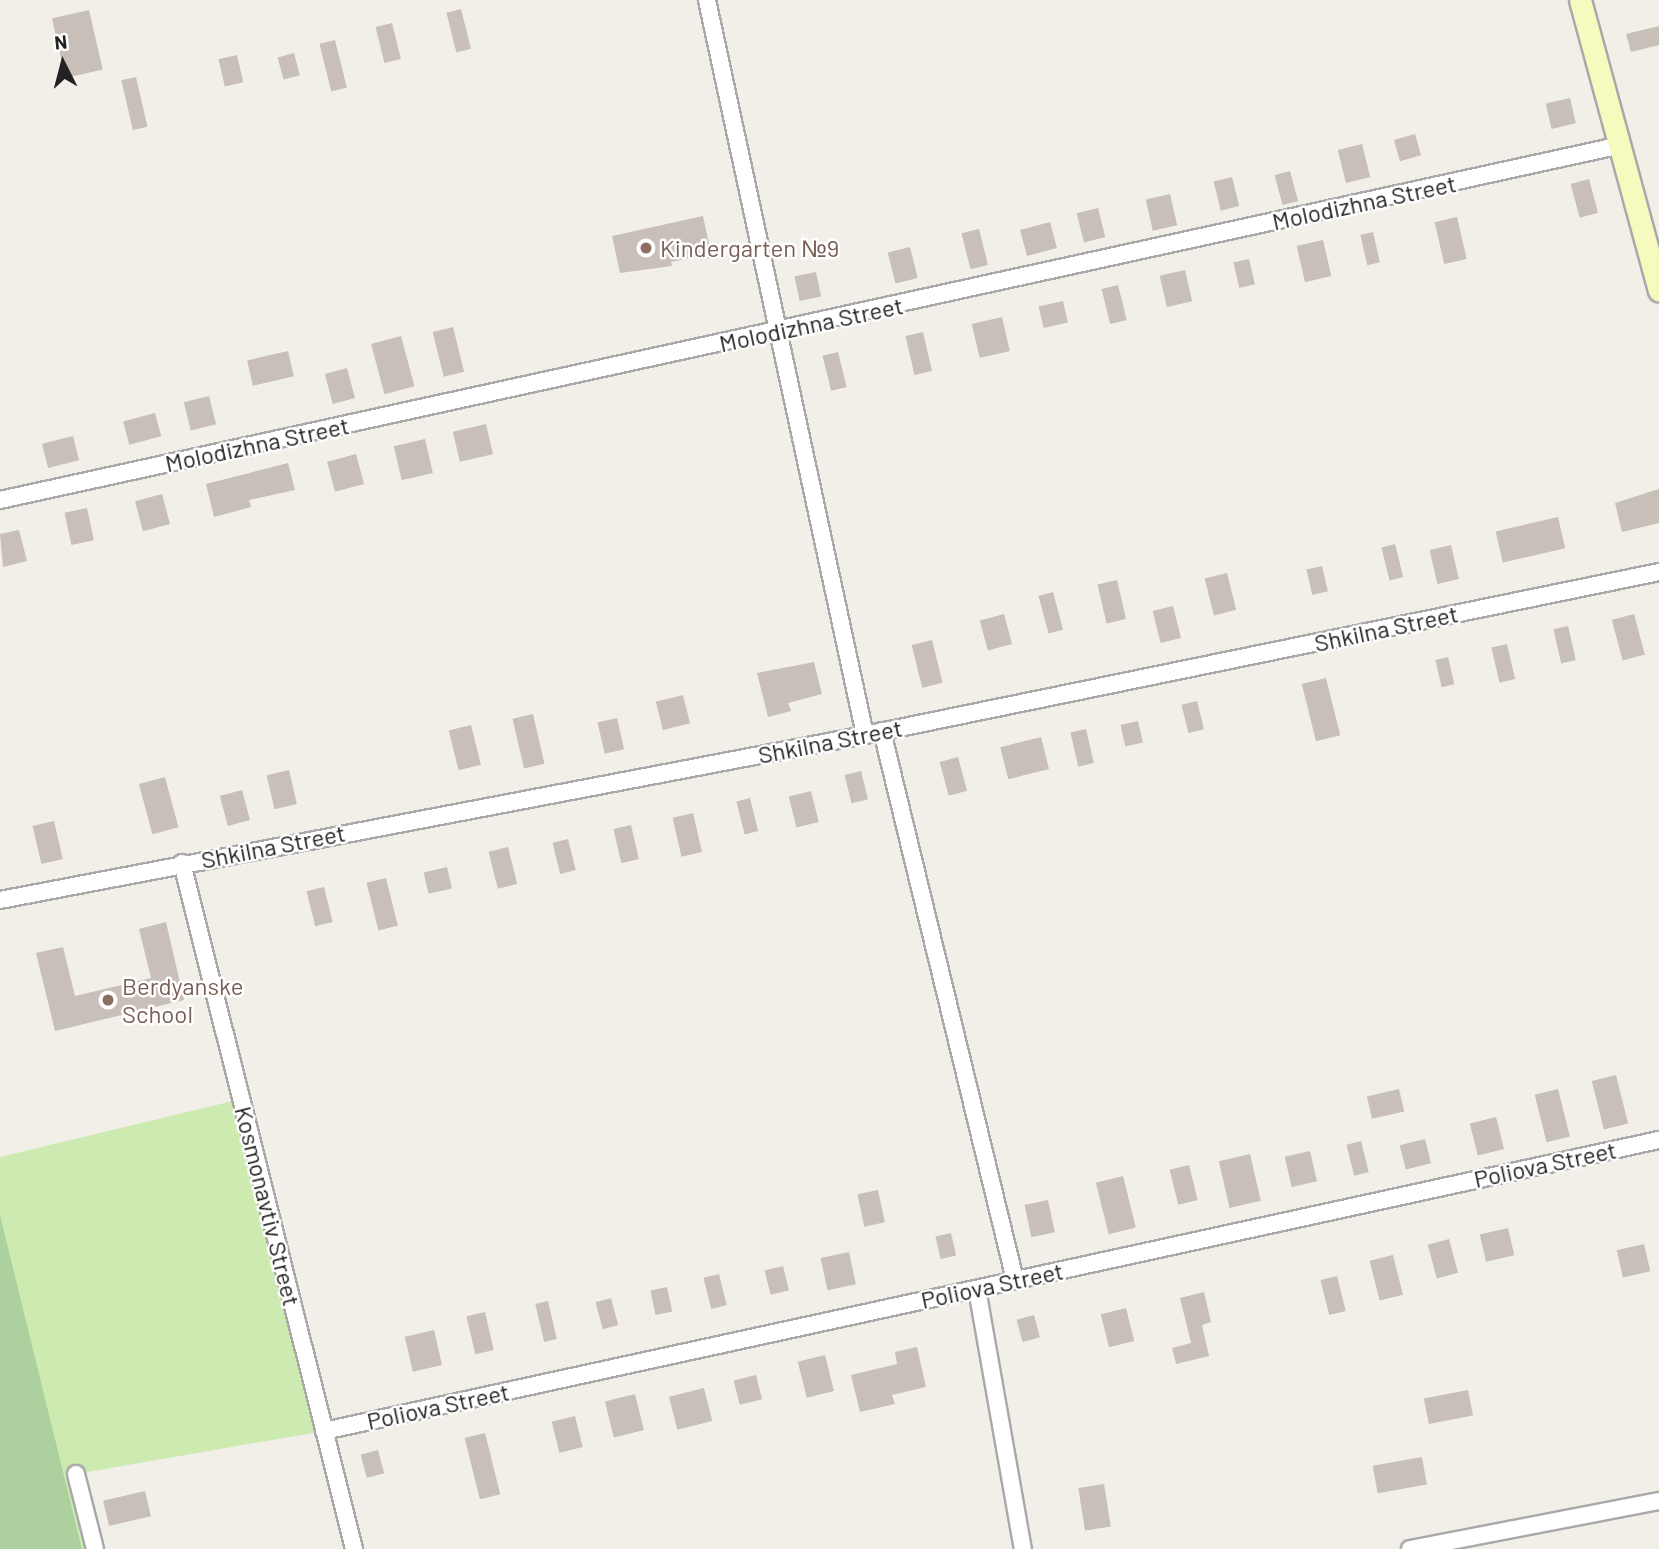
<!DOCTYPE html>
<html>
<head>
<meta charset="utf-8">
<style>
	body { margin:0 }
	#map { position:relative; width:1659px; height:1549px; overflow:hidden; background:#f2efe9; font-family:Barlow,sans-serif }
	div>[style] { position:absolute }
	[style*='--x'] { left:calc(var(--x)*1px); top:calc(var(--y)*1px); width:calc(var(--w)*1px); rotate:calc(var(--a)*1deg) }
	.grass>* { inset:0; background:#cdebb0 }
	.forest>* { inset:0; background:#add19e }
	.building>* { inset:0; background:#c7bfb8; transform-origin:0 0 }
	.roads { filter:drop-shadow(2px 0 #a9a9a9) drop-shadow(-2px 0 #a9a9a9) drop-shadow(0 2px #a9a9a9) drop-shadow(0 -2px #a9a9a9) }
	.street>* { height:16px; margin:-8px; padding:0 8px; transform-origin:8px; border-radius:8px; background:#fff }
	.secondary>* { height:21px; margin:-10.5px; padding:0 10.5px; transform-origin:10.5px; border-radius:10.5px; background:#f7fabf }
	.dots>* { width:19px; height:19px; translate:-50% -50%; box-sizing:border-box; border:4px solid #fff; border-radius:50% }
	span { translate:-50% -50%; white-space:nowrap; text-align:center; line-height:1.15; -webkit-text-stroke:5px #fff; paint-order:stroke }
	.street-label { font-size:24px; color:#222 }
	.education-label { font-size:24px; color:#785e54 }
	.left { translate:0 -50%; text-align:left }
	.north { position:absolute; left:28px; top:28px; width:70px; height:70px; -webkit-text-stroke:5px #fff; paint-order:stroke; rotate:354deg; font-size:19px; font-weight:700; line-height:28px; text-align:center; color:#222 }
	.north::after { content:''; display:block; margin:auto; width:24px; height:32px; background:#222; clip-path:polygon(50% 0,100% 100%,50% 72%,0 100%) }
</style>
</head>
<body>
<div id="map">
	<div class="grass">
		<i style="clip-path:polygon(241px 1099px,324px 1431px,76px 1474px,95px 1549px,0 1549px,0 1157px)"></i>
	</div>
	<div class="forest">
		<i style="clip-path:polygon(0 1215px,82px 1549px,0 1549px)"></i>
	</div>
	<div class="building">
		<i style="left:461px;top:9px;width:41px;height:15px;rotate:76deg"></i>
		<i style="left:89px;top:10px;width:61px;height:38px;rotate:77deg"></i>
		<i style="left:392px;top:23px;width:37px;height:17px;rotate:76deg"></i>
		<i style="clip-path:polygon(1659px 26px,1659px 45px,1631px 52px,1626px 34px)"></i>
		<i style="left:335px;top:40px;width:49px;height:16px;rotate:76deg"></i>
		<i style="left:294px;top:53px;width:23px;height:17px;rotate:75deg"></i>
		<i style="left:237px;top:55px;width:28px;height:19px;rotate:77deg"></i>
		<i style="left:136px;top:77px;width:51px;height:15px;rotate:77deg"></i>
		<i style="left:1570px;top:98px;width:26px;height:25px;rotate:77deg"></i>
		<i style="left:1415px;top:134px;width:22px;height:22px;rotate:74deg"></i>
		<i style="left:1362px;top:144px;width:34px;height:25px;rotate:76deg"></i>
		<i style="left:1290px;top:171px;width:31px;height:16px;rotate:75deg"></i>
		<i style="left:1232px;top:177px;width:30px;height:19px;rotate:76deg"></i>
		<i style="left:1589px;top:179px;width:35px;height:19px;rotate:75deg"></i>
		<i style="left:1170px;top:194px;width:32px;height:25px;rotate:77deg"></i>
		<i style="left:1098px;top:208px;width:30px;height:22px;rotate:76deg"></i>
		<i style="clip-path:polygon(703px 216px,712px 258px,700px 260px,699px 256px,671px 262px,672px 266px,620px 273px,612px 236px)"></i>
		<i style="left:1457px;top:217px;width:43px;height:23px;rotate:77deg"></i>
		<i style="left:1050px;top:222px;width:27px;height:31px;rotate:75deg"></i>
		<i style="left:979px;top:229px;width:37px;height:18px;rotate:76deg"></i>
		<i style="left:1373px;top:232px;width:31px;height:13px;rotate:77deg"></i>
		<i style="left:1323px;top:240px;width:37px;height:27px;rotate:77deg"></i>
		<i style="left:910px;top:247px;width:32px;height:23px;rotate:76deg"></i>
		<i style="left:1249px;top:259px;width:26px;height:16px;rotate:77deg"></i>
		<i style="left:1185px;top:270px;width:32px;height:26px;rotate:77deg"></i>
		<i style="left:816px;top:272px;width:25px;height:22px;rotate:78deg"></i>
		<i style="left:1118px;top:285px;width:36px;height:17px;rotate:76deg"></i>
		<i style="left:1063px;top:301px;width:22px;height:25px;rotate:77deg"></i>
		<i style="left:1002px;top:317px;width:35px;height:31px;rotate:77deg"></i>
		<i style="left:453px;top:327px;width:46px;height:21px;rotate:76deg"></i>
		<i style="left:923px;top:332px;width:40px;height:18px;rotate:77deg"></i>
		<i style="left:401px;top:336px;width:52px;height:31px;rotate:75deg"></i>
		<i style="left:288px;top:351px;width:26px;height:42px;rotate:77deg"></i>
		<i style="left:838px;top:352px;width:36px;height:16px;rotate:76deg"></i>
		<i style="left:347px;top:368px;width:31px;height:23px;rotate:75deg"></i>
		<i style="left:209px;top:396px;width:29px;height:26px;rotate:76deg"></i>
		<i style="left:155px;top:413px;width:24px;height:33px;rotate:75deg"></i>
		<i style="left:486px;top:424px;width:31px;height:34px;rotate:77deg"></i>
		<i style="left:73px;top:436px;width:25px;height:32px;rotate:76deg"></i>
		<i style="left:425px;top:439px;width:35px;height:32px;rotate:77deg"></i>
		<i style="left:356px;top:454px;width:31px;height:30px;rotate:75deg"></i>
		<i style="clip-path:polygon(288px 463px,295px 490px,249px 500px,251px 507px,214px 517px,206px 484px)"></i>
		<i style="clip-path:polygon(1659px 489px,1659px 523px,1622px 532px,1615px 503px)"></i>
		<i style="left:162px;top:494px;width:31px;height:28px;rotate:75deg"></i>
		<i style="left:87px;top:508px;width:33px;height:23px;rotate:78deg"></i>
		<i style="left:1558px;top:517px;width:32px;height:64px;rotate:77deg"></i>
		<i style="clip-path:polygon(19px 530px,27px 561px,3px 567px,0 534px)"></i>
		<i style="left:1395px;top:544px;width:34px;height:14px;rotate:76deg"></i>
		<i style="left:1451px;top:545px;width:35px;height:22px;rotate:77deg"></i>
		<i style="left:1322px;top:566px;width:26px;height:16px;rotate:77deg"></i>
		<i style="left:1227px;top:573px;width:38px;height:23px;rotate:76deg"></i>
		<i style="left:1117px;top:580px;width:40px;height:20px;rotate:77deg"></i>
		<i style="left:1053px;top:592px;width:39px;height:15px;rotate:75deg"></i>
		<i style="left:1173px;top:606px;width:33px;height:21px;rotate:76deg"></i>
		<i style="left:1004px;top:614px;width:31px;height:25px;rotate:75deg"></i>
		<i style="left:1634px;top:614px;width:42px;height:23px;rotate:75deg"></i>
		<i style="left:1568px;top:626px;width:35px;height:15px;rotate:77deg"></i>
		<i style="left:932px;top:640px;width:44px;height:21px;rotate:76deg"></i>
		<i style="left:1507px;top:644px;width:36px;height:16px;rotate:77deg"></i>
		<i style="left:1448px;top:657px;width:28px;height:13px;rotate:77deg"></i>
		<i style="clip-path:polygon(814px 662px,822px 694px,788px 703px,791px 711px,768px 717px,757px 673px)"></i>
		<i style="left:1326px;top:678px;width:59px;height:25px;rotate:76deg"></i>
		<i style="left:683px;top:695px;width:29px;height:28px;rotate:76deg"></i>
		<i style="left:1197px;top:701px;width:29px;height:16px;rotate:76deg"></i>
		<i style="left:533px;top:714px;width:51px;height:21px;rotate:77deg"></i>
		<i style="left:617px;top:718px;width:32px;height:20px;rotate:77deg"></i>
		<i style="left:1138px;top:721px;width:22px;height:18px;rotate:77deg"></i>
		<i style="left:471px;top:725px;width:41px;height:23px;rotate:76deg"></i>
		<i style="left:1086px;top:729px;width:35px;height:16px;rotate:77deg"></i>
		<i style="left:1041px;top:737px;width:33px;height:42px;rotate:76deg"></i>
		<i style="left:958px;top:757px;width:35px;height:19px;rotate:75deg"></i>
		<i style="left:289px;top:770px;width:35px;height:23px;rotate:77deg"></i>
		<i style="left:861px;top:771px;width:29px;height:17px;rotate:76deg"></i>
		<i style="left:165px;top:777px;width:52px;height:27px;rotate:75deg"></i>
		<i style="left:242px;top:790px;width:31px;height:23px;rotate:75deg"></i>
		<i style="left:811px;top:791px;width:32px;height:23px;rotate:76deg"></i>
		<i style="left:750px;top:798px;width:34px;height:14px;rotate:76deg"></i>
		<i style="left:693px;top:813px;width:40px;height:21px;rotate:77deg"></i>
		<i style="left:54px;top:821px;width:39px;height:22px;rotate:77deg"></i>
		<i style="left:631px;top:825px;width:35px;height:18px;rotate:77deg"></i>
		<i style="left:568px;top:839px;width:32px;height:16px;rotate:76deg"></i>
		<i style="left:508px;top:847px;width:38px;height:20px;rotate:76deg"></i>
		<i style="left:447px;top:867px;width:22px;height:24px;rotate:77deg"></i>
		<i style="left:386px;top:878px;width:49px;height:20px;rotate:76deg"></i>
		<i style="left:324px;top:887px;width:36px;height:18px;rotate:76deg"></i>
		<i style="clip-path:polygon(166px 922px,184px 1000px,55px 1031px,36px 953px,63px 947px,75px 996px,151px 978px,139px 929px)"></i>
		<i style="left:1616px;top:1075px;width:50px;height:25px;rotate:76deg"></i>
		<i style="left:1399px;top:1089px;width:23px;height:33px;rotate:77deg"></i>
		<i style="left:1558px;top:1089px;width:49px;height:24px;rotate:76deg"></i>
		<i style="left:1496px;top:1117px;width:33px;height:27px;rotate:76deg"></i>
		<i style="left:1425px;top:1139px;width:25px;height:26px;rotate:76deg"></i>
		<i style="left:1361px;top:1141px;width:32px;height:15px;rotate:76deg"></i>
		<i style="left:1310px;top:1151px;width:31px;height:26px;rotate:77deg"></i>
		<i style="left:1250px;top:1154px;width:48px;height:32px;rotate:77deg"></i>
		<i style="left:1189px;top:1165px;width:36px;height:20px;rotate:76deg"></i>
		<i style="left:1123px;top:1176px;width:53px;height:28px;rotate:76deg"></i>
		<i style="left:878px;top:1190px;width:33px;height:21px;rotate:78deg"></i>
		<i style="left:1048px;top:1200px;width:33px;height:24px;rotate:78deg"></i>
		<i style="left:1508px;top:1228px;width:28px;height:29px;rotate:77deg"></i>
		<i style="left:951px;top:1233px;width:23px;height:16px;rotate:77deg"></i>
		<i style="left:1449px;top:1239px;width:35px;height:22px;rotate:75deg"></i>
		<i style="left:1644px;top:1244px;width:28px;height:28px;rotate:77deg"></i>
		<i style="left:849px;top:1252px;width:33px;height:29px;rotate:78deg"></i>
		<i style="left:1393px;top:1255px;width:41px;height:24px;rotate:76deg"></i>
		<i style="left:783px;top:1266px;width:25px;height:19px;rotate:76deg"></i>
		<i style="left:719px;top:1274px;width:32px;height:16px;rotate:76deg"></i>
		<i style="left:1337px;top:1276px;width:36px;height:17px;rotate:76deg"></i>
		<i style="left:667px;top:1287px;width:25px;height:17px;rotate:78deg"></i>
		<i style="clip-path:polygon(1204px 1292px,1211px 1322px,1202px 1325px,1209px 1356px,1176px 1364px,1172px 1348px,1191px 1343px,1180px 1298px)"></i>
		<i style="left:611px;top:1298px;width:28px;height:16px;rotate:75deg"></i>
		<i style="left:548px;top:1301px;width:39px;height:13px;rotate:77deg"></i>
		<i style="left:1126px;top:1308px;width:34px;height:26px;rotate:76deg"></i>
		<i style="left:485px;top:1312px;width:39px;height:19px;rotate:77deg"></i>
		<i style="left:1034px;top:1315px;width:23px;height:18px;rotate:75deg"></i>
		<i style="left:434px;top:1330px;width:36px;height:30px;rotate:77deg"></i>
		<i style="clip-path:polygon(917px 1347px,926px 1387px,892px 1395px,895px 1404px,860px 1412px,851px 1375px,897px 1364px,895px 1352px)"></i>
		<i style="left:825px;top:1355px;width:37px;height:28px;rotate:76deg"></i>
		<i style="left:756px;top:1375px;width:25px;height:23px;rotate:76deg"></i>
		<i style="left:704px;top:1388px;width:34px;height:36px;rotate:76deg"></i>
		<i style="left:1468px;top:1390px;width:26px;height:45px;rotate:79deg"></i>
		<i style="left:635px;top:1394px;width:37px;height:31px;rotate:76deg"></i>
		<i style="left:575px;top:1416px;width:32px;height:24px;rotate:76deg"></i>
		<i style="left:485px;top:1433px;width:63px;height:21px;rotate:76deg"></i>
		<i style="left:378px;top:1450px;width:24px;height:18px;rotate:75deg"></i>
		<i style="left:1422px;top:1457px;width:28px;height:50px;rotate:80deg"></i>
		<i style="left:1104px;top:1484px;width:43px;height:26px;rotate:81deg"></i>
		<i style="left:145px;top:1491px;width:26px;height:43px;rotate:77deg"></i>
	</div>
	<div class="roads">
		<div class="street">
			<i style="--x:707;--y:0;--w:752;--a:77.87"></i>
			<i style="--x:0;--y:500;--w:1659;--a:-12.35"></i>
			<i style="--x:882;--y:731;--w:565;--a:76.38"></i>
			<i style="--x:182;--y:863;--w:707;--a:75.92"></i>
			<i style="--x:0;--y:900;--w:881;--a:-10.8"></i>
			<i style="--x:865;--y:735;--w:811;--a:-11.6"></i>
			<i style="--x:977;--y:1289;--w:264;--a:80"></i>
			<i style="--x:324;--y:1431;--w:1366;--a:-12.3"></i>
			<i style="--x:76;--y:1474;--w:77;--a:75.8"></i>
			<i style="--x:1410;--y:1549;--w:254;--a:-10.9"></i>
		</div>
		<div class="secondary">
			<i style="--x:1580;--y:0;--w:301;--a:74.8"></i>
		</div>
	</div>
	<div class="dots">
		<i style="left:646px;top:248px;background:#8d6e63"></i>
		<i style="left:108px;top:1000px;background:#8d6e63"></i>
	</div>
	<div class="street-label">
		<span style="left:1364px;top:202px;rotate:-12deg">Molodizhna Street</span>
		<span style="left:811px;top:324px;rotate:-12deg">Molodizhna Street</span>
		<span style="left:257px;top:444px;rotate:-12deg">Molodizhna Street</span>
		<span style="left:1386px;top:628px;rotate:-12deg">Shkilna Street</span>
		<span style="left:830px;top:741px;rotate:-11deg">Shkilna Street</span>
		<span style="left:273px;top:846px;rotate:-11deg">Shkilna Street</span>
		<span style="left:1545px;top:1164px;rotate:-12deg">Poliova Street</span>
		<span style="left:268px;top:1206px;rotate:76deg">Kosmonavtiv Street</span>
		<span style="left:992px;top:1285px;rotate:-12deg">Poliova Street</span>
		<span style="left:438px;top:1406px;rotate:-12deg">Poliova Street</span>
	</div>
	<div class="education-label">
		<span class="left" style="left:660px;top:248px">Kindergarten №9</span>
		<span class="left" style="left:122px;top:1000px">Berdyanske<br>School</span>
	</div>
	<div class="north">N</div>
</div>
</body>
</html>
